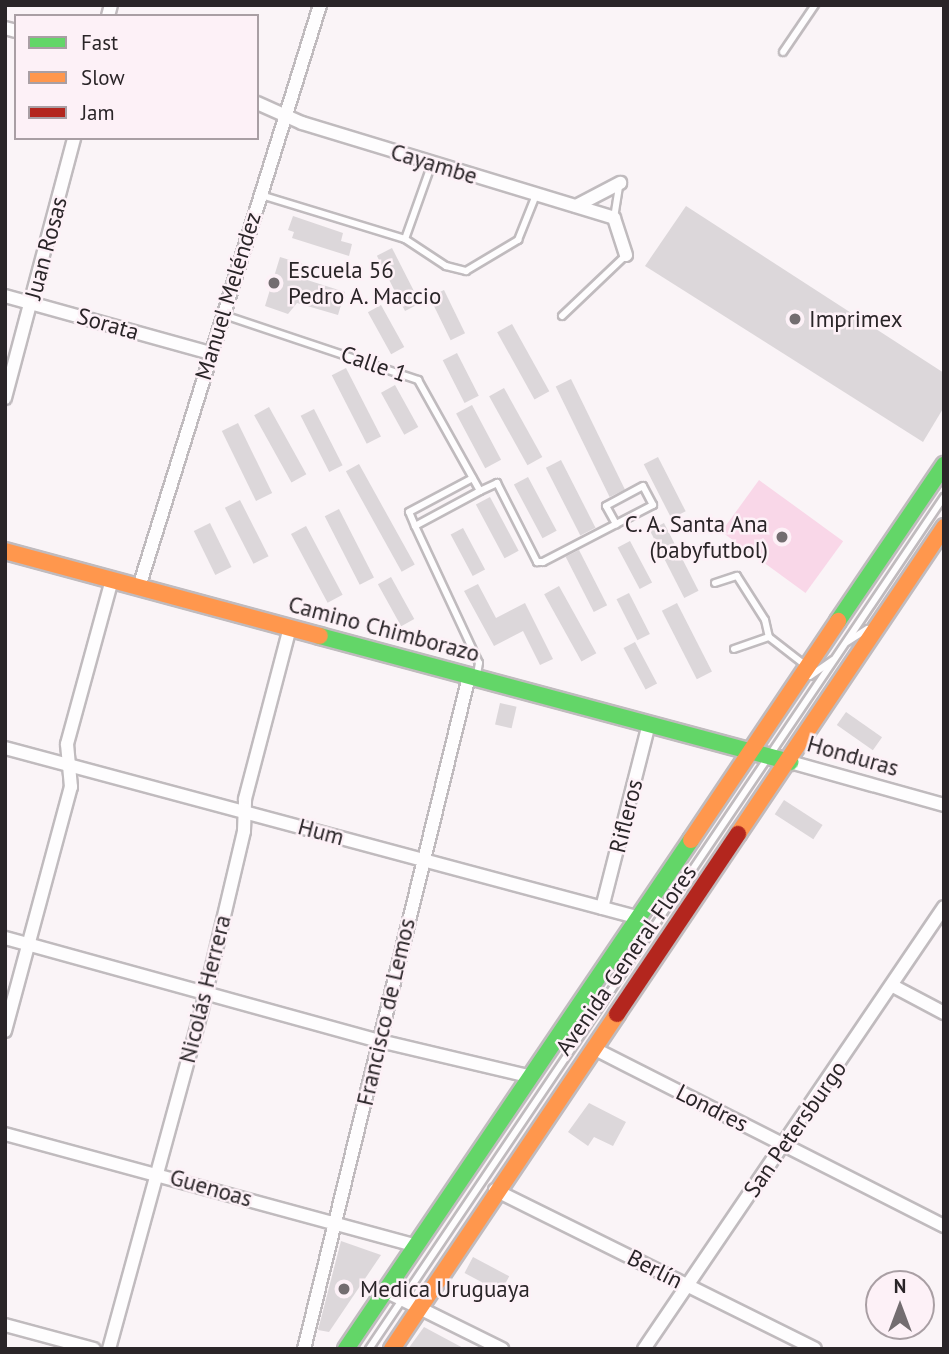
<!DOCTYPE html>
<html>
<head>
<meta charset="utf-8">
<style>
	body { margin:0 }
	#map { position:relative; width:949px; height:1354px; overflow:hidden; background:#faf4f7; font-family:"PT Sans",sans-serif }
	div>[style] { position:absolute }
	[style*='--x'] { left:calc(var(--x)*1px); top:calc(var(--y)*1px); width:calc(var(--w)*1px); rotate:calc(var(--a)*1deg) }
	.green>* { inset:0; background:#f9d7e8; transform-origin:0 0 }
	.building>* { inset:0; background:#dcd7da; transform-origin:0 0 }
	.roads { filter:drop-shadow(2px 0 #c0bbbe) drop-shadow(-2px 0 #c0bbbe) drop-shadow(0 2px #c0bbbe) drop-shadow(0 -2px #c0bbbe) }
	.lane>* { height:6px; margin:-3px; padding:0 3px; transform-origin:3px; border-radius:3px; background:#fefdfe }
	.street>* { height:12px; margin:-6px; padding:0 6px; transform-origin:6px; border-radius:6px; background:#fefdfe }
	.fast>* { height:16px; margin:-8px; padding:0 8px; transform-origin:8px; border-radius:8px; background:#63d668 }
	.slow>* { height:16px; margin:-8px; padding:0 8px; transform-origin:8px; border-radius:8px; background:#ff974d }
	.jam>* { height:16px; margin:-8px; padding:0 8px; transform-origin:8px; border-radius:8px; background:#b3261e }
	.dots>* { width:19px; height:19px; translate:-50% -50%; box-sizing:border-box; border:4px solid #fdf1f7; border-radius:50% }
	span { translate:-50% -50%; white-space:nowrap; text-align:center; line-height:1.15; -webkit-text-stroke:5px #fdf1f7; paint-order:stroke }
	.street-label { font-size:23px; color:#2a2528 }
	.poi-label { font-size:23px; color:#2a2528 }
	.left { translate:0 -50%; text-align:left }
	.right { translate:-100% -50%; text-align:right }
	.frame { position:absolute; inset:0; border:7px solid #2a2528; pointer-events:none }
	.legend { position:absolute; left:14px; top:14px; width:245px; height:126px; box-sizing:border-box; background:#fdf1f7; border:2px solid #a99fa4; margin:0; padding:9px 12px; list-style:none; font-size:21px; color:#2a2528 }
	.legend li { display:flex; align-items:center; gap:14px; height:35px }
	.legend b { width:35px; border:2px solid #a99fa4 }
	.north { position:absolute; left:865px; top:1270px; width:70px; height:70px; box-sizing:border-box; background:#fdf1f7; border:2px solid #a99fa4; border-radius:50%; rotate:0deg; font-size:19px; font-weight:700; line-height:28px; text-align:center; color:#2a2528 }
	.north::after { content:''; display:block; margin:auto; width:24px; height:32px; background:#736d70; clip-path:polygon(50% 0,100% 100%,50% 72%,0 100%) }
</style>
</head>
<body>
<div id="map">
	<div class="green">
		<i style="left:759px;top:480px;width:104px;height:64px;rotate:36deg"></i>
	</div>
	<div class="building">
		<i style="clip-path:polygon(686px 206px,944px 373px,944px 407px,923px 442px,645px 266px)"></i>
		<i style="clip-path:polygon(293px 216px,343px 233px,341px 241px,352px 244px,349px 256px,292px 238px,294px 232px,288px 230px)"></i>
		<i style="left:392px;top:248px;width:62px;height:17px;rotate:63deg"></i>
		<i style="clip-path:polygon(280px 257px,309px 266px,304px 279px,345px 292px,338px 315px,297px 303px,288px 314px,265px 306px)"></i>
		<i style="left:444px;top:290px;width:48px;height:16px;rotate:64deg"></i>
		<i style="left:381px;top:305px;width:48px;height:15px;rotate:61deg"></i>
		<i style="left:512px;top:324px;width:77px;height:17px;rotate:61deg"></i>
		<i style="left:457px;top:353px;width:48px;height:16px;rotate:63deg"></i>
		<i style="left:346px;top:368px;width:77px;height:16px;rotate:63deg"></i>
		<i style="left:571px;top:379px;width:123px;height:17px;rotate:64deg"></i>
		<i style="left:395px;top:385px;width:48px;height:16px;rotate:61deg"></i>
		<i style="left:504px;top:388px;width:79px;height:17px;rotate:61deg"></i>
		<i style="left:472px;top:405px;width:62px;height:18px;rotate:62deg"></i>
		<i style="left:269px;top:407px;width:77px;height:17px;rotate:61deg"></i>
		<i style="left:314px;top:409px;width:63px;height:15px;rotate:63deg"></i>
		<i style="left:238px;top:423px;width:78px;height:18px;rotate:64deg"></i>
		<i style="left:658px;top:457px;width:61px;height:16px;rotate:63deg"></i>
		<i style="left:561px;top:460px;width:76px;height:17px;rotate:63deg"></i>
		<i style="left:359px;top:464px;width:115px;height:15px;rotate:61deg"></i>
		<i style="left:528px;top:477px;width:61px;height:16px;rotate:62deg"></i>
		<i style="left:490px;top:497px;width:61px;height:16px;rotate:62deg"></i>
		<i style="left:240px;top:500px;width:63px;height:17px;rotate:63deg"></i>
		<i style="left:339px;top:509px;width:77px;height:16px;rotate:63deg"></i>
		<i style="left:210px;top:523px;width:49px;height:18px;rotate:64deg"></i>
		<i style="left:664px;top:523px;width:76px;height:16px;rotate:63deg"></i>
		<i style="left:306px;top:526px;width:78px;height:17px;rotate:62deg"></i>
		<i style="left:463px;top:528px;width:47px;height:14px;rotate:62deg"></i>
		<i style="left:630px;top:541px;width:47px;height:14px;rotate:62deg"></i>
		<i style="left:579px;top:550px;width:62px;height:15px;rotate:63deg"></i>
		<i style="left:391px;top:577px;width:48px;height:15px;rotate:61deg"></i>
		<i style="clip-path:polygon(478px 584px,496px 618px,525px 603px,553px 659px,540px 665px,523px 631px,494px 646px,464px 591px)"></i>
		<i style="left:559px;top:586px;width:77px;height:17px;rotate:61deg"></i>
		<i style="left:629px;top:593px;width:46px;height:14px;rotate:63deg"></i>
		<i style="left:677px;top:603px;width:77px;height:17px;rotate:63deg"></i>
		<i style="left:635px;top:642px;width:47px;height:13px;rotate:62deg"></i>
		<i style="left:500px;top:703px;width:17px;height:22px;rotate:13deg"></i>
		<i style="left:846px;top:712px;width:44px;height:16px;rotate:35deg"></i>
		<i style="left:784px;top:800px;width:46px;height:17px;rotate:33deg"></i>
		<i style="clip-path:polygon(589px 1103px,626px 1122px,613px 1146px,594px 1137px,588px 1146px,568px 1132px)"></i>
		<i style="clip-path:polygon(341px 1241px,381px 1255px,329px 1332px,318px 1330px)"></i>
		<i style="left:473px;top:1257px;width:41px;height:18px;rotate:28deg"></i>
		<i style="clip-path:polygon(424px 1327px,465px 1349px,408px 1349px)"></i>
	</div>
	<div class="roads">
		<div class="lane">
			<i style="--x:783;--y:52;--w:57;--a:-55.8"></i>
			<i style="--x:261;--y:195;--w:151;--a:17"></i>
			<i style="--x:405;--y:239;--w:81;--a:-70.4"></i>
			<i style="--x:614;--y:218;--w:33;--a:-81"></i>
			<i style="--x:405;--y:239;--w:49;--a:33.4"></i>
			<i style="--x:446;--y:266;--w:21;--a:14"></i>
			<i style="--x:466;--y:271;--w:61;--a:-30.8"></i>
			<i style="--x:518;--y:240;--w:48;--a:-68.2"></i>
			<i style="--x:224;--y:315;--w:205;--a:18.5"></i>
			<i style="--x:418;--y:380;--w:127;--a:60.8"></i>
			<i style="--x:480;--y:491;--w:74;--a:151.7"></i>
			<i style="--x:415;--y:526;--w:151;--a:65"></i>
			<i style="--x:479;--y:663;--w:11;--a:100"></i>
			<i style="--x:562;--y:316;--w:88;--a:-43.6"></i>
			<i style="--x:480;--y:491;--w:19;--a:-25"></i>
			<i style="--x:497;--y:483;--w:89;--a:63.1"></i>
			<i style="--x:537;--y:562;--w:6;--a:0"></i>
			<i style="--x:543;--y:562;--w:124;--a:-27.4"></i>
			<i style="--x:653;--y:505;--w:21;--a:-118"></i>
			<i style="--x:643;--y:486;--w:42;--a:151.6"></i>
			<i style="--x:606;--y:506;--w:21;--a:61"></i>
			<i style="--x:415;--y:526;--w:15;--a:-113"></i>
			<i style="--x:409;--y:512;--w:72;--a:-28"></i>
			<i style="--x:715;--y:583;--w:23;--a:-18"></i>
			<i style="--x:737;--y:576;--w:52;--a:57.5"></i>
			<i style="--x:765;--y:620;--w:17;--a:77"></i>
			<i style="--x:847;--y:642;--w:24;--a:-33"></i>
			<i style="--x:734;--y:649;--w:37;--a:-19"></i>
			<i style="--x:769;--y:637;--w:46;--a:37.9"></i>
			<i style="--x:810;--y:676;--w:28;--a:-35"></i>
			<i style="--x:369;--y:1349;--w:1028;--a:-55.99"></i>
		</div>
		<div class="street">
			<i style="--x:108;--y:16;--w:11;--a:-75"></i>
			<i style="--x:5;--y:28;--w:11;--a:15"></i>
			<i style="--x:257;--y:103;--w:49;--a:24"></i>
			<i style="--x:302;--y:123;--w:326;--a:16.9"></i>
			<i style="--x:614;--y:218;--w:39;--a:72"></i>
			<i style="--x:576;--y:206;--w:50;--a:-27.6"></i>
			<i style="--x:5;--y:296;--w:214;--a:15.5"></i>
			<i style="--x:5;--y:398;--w:269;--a:-75.1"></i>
			<i style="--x:139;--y:587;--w:609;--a:-72.72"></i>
			<i style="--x:5;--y:748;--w:653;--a:14.99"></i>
			<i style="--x:790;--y:762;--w:160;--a:15.6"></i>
			<i style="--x:602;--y:908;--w:191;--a:-75.7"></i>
			<i style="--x:5;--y:938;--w:389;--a:15.4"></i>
			<i style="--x:380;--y:1041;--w:156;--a:13.3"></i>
			<i style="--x:893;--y:986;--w:58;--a:27.9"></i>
			<i style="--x:5;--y:1031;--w:253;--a:-74.9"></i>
			<i style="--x:71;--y:787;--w:43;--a:-95.3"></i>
			<i style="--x:67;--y:744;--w:170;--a:-74.7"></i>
			<i style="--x:593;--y:1048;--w:394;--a:26.9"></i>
			<i style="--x:5;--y:1134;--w:427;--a:15.2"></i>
			<i style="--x:495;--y:1190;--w:357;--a:26.4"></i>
			<i style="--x:385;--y:1291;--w:131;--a:26.4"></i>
			<i style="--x:5;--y:1325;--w:92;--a:15.1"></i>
			<i style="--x:109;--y:1349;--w:352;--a:-74.7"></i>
			<i style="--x:202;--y:1009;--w:183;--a:-76.7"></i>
			<i style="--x:244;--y:831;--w:32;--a:-88"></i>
			<i style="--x:245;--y:799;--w:177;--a:-75.3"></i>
			<i style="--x:304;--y:1349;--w:693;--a:-76.22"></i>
			<i style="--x:644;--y:1349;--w:534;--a:-55.83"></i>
		</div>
		<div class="fast">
			<i style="--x:838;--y:621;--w:189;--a:-55.8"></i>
			<i style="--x:320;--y:636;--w:487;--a:15"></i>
			<i style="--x:346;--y:1349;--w:615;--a:-55.87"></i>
		</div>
		<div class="slow">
			<i style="--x:5;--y:551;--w:326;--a:15.1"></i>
			<i style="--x:738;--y:834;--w:370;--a:-56.1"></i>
			<i style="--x:691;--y:840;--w:264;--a:-56.1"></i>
			<i style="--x:392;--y:1349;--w:404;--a:-56.1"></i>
		</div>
		<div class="jam">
			<i style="--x:617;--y:1014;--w:217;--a:-56.1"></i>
		</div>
	</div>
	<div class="dots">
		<i style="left:274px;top:283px;background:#736d70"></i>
		<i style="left:795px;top:319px;background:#736d70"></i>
		<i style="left:782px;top:537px;background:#736d70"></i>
		<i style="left:344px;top:1289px;background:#736d70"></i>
	</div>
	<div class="street-label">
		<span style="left:434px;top:164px;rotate:17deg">Cayambe</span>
		<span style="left:46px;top:248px;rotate:-75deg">Juan Rosas</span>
		<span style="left:228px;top:296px;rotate:-73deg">Manuel Meléndez</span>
		<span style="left:108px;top:324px;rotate:16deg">Sorata</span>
		<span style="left:374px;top:364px;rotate:19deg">Calle 1</span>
		<span style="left:384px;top:629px;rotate:15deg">Camino Chimborazo</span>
		<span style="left:853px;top:756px;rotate:16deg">Honduras</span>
		<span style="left:626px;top:816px;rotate:-76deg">Rifleros</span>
		<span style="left:321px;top:832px;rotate:15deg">Hum</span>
		<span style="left:626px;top:960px;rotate:-55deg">Avenida General Flores</span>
		<span style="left:205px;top:989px;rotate:-76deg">Nicolás Herrera</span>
		<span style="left:386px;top:1012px;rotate:-77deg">Francisco de Lemos</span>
		<span style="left:712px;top:1108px;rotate:27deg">Londres</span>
		<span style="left:795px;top:1129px;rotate:-55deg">San Petersburgo</span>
		<span style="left:211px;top:1188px;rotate:16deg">Guenoas</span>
		<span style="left:655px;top:1269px;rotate:27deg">Berlín</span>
	</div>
	<div class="poi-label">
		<span class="left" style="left:288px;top:283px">Escuela 56<br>Pedro A. Maccio</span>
		<span class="left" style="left:809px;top:319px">Imprimex</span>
		<span class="right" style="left:768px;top:537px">C. A. Santa Ana<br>(babyfutbol)</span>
		<span class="left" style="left:360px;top:1289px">Medica Uruguaya</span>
	</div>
	<div class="frame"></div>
	<ul class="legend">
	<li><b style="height:9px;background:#63d668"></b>Fast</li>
	<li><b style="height:9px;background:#ff974d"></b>Slow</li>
	<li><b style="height:9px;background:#b3261e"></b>Jam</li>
	</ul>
	<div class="north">N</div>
</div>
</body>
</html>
